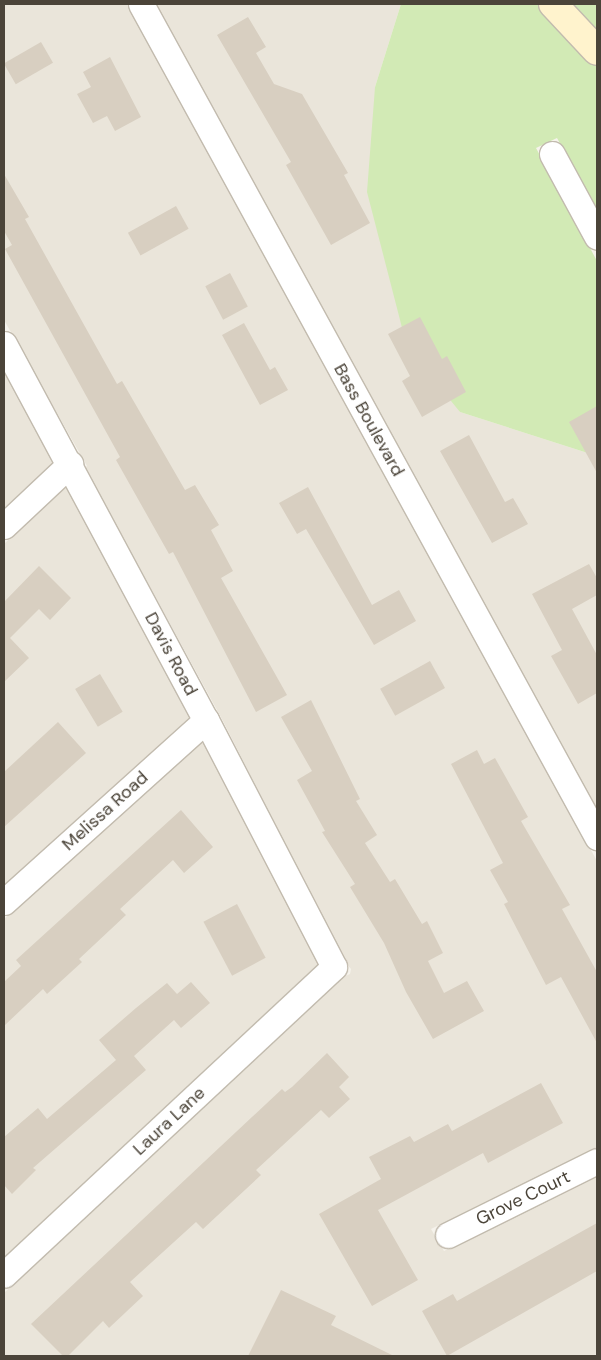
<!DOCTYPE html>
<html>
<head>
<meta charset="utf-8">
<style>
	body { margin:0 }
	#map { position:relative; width:601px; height:1360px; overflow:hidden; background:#f6f3ec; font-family:"DM Sans",sans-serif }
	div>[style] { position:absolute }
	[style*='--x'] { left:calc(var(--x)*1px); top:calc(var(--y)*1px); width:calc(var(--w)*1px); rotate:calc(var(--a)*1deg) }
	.residential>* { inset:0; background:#eae5da }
	.green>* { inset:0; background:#d2eab5 }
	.building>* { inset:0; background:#d8cfc1; transform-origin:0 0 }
	.roads { filter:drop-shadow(1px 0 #c2bbae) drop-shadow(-1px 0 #c2bbae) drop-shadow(0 1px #c2bbae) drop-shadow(0 -1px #c2bbae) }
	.street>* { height:25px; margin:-12.5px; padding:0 12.5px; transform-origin:12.5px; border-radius:12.5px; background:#fff }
	.secondary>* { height:28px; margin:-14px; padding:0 14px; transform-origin:14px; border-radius:14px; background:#fff3cd }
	span { translate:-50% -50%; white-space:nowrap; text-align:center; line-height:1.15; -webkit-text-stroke:4.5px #fff; paint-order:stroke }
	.street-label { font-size:18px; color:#4b4439 }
	.frame { position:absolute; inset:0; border:5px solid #4b4439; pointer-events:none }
</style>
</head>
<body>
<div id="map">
	<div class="residential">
		<i style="clip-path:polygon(4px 4px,128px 4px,597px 861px,597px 1147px,431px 1229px,444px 1251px,597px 1175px,597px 1356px,4px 1356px,4px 1293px,341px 978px,350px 974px,351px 969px,344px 961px,223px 721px,85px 468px,87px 466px,4px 320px)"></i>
		<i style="clip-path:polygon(154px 4px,401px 4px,375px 87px,460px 412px,597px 456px,597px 813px)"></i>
		<i style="clip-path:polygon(4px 368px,55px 461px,4px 508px)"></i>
		<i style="clip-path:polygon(67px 484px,191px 716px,4px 885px,4px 544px)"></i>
		<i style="clip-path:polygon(203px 740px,319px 964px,4px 1258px,4px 919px)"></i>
	</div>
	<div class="green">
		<i style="clip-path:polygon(401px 4px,537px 4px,597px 67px,597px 213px,557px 138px,536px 148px,597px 261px,597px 456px,460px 412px,407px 347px,367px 192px,375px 87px)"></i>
		<i style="clip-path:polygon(569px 4px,597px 4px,597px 34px)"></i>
	</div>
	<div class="building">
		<i style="clip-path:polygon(248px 17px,266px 47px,256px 53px,274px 84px,302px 94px,348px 173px,344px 175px,370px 223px,331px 245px,286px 165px,291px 162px,217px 35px)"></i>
		<i style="left:41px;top:42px;width:24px;height:43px;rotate:60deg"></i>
		<i style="clip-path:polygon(110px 57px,141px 117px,115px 131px,107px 116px,93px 123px,77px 94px,91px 87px,83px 72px)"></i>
		<i style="clip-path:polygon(4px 174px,29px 217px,25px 219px,117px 384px,122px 381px,185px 490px,195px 485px,219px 525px,211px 530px,233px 571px,221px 578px,287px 695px,256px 712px,173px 552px,169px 554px,116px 460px,120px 457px,5px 249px,12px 245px,4px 231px)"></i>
		<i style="left:176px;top:206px;width:26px;height:55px;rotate:61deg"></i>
		<i style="left:230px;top:273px;width:38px;height:28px;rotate:62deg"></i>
		<i style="clip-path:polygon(420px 317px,442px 359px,447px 356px,466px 392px,422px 417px,402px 381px,410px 376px,388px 334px)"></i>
		<i style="clip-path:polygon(244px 323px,270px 370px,275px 367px,288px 390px,260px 405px,222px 335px)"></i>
		<i style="clip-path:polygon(597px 406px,597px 473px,569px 422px)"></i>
		<i style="clip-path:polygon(469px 435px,505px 502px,513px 498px,528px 524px,492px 543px,440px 451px)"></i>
		<i style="clip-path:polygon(308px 487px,372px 605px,399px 590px,416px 621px,374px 645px,306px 529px,297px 534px,279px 503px)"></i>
		<i style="clip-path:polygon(589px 564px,597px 578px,597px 595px,572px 609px,597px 655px,597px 693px,578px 704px,551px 656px,562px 650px,532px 594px)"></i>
		<i style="clip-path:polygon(39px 566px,71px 598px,50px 620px,39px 609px,10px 638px,29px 658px,4px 682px,4px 602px)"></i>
		<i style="left:430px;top:661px;width:31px;height:57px;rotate:61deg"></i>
		<i style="left:100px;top:674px;width:44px;height:29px;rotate:59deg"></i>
		<i style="clip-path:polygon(311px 700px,360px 799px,356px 801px,377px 835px,365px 843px,390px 882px,395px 879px,422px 924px,427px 921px,443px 953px,428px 961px,444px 993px,467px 981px,484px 1011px,433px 1039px,406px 992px,384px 943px,350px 887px,355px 884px,322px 832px,325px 831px,297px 780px,312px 771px,281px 717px)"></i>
		<i style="clip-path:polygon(58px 722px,86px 753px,4px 827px,4px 772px)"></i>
		<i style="clip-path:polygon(477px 750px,484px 764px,495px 758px,528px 817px,521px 821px,570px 905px,562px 909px,597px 972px,597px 1043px,561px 977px,546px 985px,504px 904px,508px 902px,490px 870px,503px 863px,451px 764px)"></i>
		<i style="clip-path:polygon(181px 810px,213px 847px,184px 873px,173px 860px,120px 909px,126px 915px,79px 959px,82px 962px,47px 994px,43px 989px,4px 1026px,4px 982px,21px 966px,16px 960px)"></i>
		<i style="left:237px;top:904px;width:61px;height:38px;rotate:62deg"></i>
		<i style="clip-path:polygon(191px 982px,210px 1003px,181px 1028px,174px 1020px,134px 1056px,146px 1070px,33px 1168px,36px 1170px,12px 1194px,4px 1185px,4px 1137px,38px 1108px,47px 1119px,116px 1060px,99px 1040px,136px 1008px,167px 983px,177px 994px)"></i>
		<i style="clip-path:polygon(327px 1053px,349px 1077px,339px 1087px,350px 1099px,329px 1118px,321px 1110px,256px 1170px,261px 1175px,203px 1229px,196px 1222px,130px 1282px,143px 1296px,109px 1328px,103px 1321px,68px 1356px,63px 1356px,31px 1324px,282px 1089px,285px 1092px,292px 1087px)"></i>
		<i style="clip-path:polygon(541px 1083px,563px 1123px,488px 1163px,483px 1153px,378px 1210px,418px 1280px,372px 1306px,319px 1214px,381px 1179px,369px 1157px,410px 1136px,414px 1142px,448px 1124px,452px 1131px)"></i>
		<i style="clip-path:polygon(597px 1223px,597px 1271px,447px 1356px,422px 1311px,453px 1294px,457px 1301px)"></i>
		<i style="clip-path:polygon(281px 1290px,336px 1316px,331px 1325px,394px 1356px,248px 1356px)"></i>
	</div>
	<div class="roads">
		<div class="street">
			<i style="--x:141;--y:4;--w:950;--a:61.3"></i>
			<i style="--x:552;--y:154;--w:94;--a:61.5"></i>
			<i style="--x:4;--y:344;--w:427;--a:61.8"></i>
			<i style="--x:206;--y:720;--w:278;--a:62.6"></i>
			<i style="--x:334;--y:967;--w:451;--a:137"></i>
			<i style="--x:4;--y:526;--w:91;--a:-43.2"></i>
			<i style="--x:4;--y:902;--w:272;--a:-42"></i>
			<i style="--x:448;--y:1235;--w:166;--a:-26.4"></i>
		</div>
		<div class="secondary">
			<i style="--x:553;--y:4;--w:64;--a:46.9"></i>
		</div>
	</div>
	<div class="street-label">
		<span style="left:369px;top:420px;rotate:61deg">Bass Boulevard</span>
		<span style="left:171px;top:654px;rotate:62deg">Davis Road</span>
		<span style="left:105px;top:811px;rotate:-42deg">Melissa Road</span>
		<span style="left:169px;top:1121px;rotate:-43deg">Laura Lane</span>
		<span style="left:523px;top:1198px;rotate:-26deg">Grove Court</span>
	</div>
	<div class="frame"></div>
</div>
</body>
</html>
